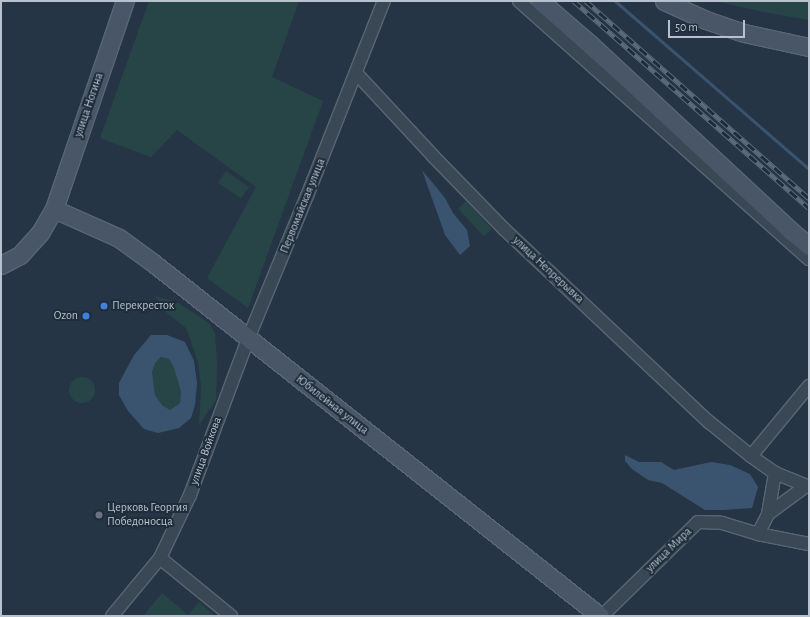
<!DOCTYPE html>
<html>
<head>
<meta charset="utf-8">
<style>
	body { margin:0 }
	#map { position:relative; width:810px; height:617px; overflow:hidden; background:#253546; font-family:"Alegreya Sans",sans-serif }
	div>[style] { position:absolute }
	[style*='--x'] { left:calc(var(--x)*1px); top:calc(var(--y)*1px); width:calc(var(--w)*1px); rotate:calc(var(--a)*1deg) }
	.green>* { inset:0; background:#274546; transform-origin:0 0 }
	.round { border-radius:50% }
	.water>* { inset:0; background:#3a546f }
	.stream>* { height:3px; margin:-1.5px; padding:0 1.5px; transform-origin:1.5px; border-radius:1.5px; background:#3a546f }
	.roads { filter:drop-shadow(1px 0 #596572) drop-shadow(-1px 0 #596572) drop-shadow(0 1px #596572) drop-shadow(0 -1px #596572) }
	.street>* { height:12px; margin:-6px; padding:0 6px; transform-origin:6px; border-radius:6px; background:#3a4755 }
	.secondary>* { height:17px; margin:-8.5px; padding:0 8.5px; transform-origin:8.5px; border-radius:8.5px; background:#485668 }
	.rail>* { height:4.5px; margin-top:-2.25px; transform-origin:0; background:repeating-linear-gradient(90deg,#1f2c3a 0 9px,#5c6b7c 0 18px); box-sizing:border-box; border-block:1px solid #5c6b7c }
	.dots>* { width:11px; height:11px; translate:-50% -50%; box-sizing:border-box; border:2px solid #1f2c3a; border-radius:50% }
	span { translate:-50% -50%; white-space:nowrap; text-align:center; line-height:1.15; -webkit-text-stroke:4px #1f2c3a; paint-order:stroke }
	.street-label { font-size:12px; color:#b8c2ce }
	.poi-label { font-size:12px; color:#b8c2ce }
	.left { translate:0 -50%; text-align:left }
	.right { translate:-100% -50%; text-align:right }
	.frame { position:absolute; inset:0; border:2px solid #b8c2ce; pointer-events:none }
	.scale { position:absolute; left:668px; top:20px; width:77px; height:18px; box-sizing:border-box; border:2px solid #b8c2ce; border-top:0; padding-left:5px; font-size:12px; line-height:14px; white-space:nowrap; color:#b8c2ce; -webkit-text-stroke:3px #1f2c3a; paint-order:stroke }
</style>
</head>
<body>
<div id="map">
	<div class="green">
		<i style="clip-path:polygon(149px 1px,299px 1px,272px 77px,323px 101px,248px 308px,207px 278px,256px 187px,177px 130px,151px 157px,100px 138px)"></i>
		<i style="clip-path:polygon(715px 1px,809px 1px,809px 20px,763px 12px)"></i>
		<i style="left:226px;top:171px;width:28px;height:14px;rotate:35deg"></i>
		<i style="left:466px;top:201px;width:38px;height:11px;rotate:47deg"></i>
		<i style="clip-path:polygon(155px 296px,177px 302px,209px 323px,215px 333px,217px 363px,216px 400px,199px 425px,201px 387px,198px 361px,186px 328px,167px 313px)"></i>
		<i style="clip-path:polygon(161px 357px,169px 359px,174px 368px,181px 392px,180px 403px,170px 410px,162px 405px,155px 395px,152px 372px,154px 363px)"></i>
		<i class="round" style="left:69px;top:377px;width:26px;height:26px"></i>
		<i style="clip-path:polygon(162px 593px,188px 615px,199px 602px,215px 616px,143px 616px)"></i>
	</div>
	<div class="water">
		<i style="clip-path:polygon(422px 170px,445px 198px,453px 213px,467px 230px,470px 246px,460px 255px,445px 235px)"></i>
		<i style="clip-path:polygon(evenodd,151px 335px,167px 335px,185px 342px,194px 361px,197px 383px,195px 405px,191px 418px,179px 428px,158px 433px,144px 429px,128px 411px,119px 395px,119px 383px,134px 355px,151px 335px,161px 357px,169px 359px,174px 368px,181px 392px,180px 403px,170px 410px,162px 405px,155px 395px,152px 372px,155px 363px,161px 357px)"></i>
		<i style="clip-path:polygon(625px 455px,639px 462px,661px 462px,674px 470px,711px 462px,730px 465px,750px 474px,758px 487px,752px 508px,724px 510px,705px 510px,662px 483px,648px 480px,632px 469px,625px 461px)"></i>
	</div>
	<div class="stream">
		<i style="--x:615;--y:1;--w:257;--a:40.9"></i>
	</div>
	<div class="roads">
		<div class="street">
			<i style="--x:519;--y:1;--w:388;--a:41.7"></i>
			<i style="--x:356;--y:73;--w:113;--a:47.1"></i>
			<i style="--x:433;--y:156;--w:102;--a:45.8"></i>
			<i style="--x:504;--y:229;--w:282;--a:43.3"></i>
			<i style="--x:709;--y:422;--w:54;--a:39"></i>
			<i style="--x:775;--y:473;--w:37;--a:22"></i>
			<i style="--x:768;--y:514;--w:47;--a:-36.4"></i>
			<i style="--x:758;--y:534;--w:52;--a:11.1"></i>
			<i style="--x:160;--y:558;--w:92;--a:39.2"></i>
			<i style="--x:112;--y:616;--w:75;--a:-50.4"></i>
			<i style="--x:160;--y:558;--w:70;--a:-64.5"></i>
			<i style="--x:190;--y:495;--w:166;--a:-69.6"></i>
			<i style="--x:248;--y:339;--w:155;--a:-67.6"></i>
			<i style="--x:307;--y:196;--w:210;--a:-68.5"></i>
			<i style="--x:602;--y:616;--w:134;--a:-44.4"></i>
			<i style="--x:698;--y:522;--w:24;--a:2"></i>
			<i style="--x:722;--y:523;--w:38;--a:17"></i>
			<i style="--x:758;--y:534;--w:22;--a:-63"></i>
			<i style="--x:768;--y:514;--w:42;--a:-80.3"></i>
			<i style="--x:775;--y:473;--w:29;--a:-145"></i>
			<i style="--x:751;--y:456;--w:91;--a:-50.4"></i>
		</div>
		<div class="secondary">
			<i style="--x:540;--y:1;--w:67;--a:40.8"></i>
			<i style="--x:591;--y:45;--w:275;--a:42.9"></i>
			<i style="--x:792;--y:232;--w:22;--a:39"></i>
			<i style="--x:664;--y:1;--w:46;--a:24.3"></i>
			<i style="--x:706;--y:20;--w:40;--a:18.9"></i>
			<i style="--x:744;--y:33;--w:66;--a:12.2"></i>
			<i style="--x:54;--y:209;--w:71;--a:24"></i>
			<i style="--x:119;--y:238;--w:41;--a:36"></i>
			<i style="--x:152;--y:262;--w:571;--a:38.32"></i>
			<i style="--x:1;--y:265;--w:21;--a:-28"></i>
			<i style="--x:20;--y:255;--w:30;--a:-48"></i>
			<i style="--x:40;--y:233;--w:28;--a:-60"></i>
			<i style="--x:54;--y:209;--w:220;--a:-71.2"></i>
		</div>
	</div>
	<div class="rail">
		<i style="--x:574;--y:1;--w:313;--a:41.4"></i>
		<i style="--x:586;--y:1;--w:298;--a:41.5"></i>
	</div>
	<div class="dots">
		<i style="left:104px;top:306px;background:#3f7fe0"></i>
		<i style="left:86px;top:316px;background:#3f7fe0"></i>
		<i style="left:99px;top:515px;background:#6b7280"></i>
	</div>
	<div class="street-label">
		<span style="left:89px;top:105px;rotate:-71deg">улица Ногина</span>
		<span style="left:303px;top:206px;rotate:-68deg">Первомайская улица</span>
		<span style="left:548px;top:270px;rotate:43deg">улица Непрерывка</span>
		<span style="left:332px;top:405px;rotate:38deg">Юбилейная улица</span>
		<span style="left:206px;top:451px;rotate:-70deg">улица Войкова</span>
		<span style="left:669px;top:550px;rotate:-44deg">улица Мира</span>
	</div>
	<div class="poi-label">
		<span class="left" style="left:112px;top:306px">Перекресток</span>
		<span class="right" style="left:78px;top:316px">Ozon</span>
		<span class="left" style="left:107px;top:515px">Церковь Георгия<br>Победоносца</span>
	</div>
	<div class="frame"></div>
	<div class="scale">50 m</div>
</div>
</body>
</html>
